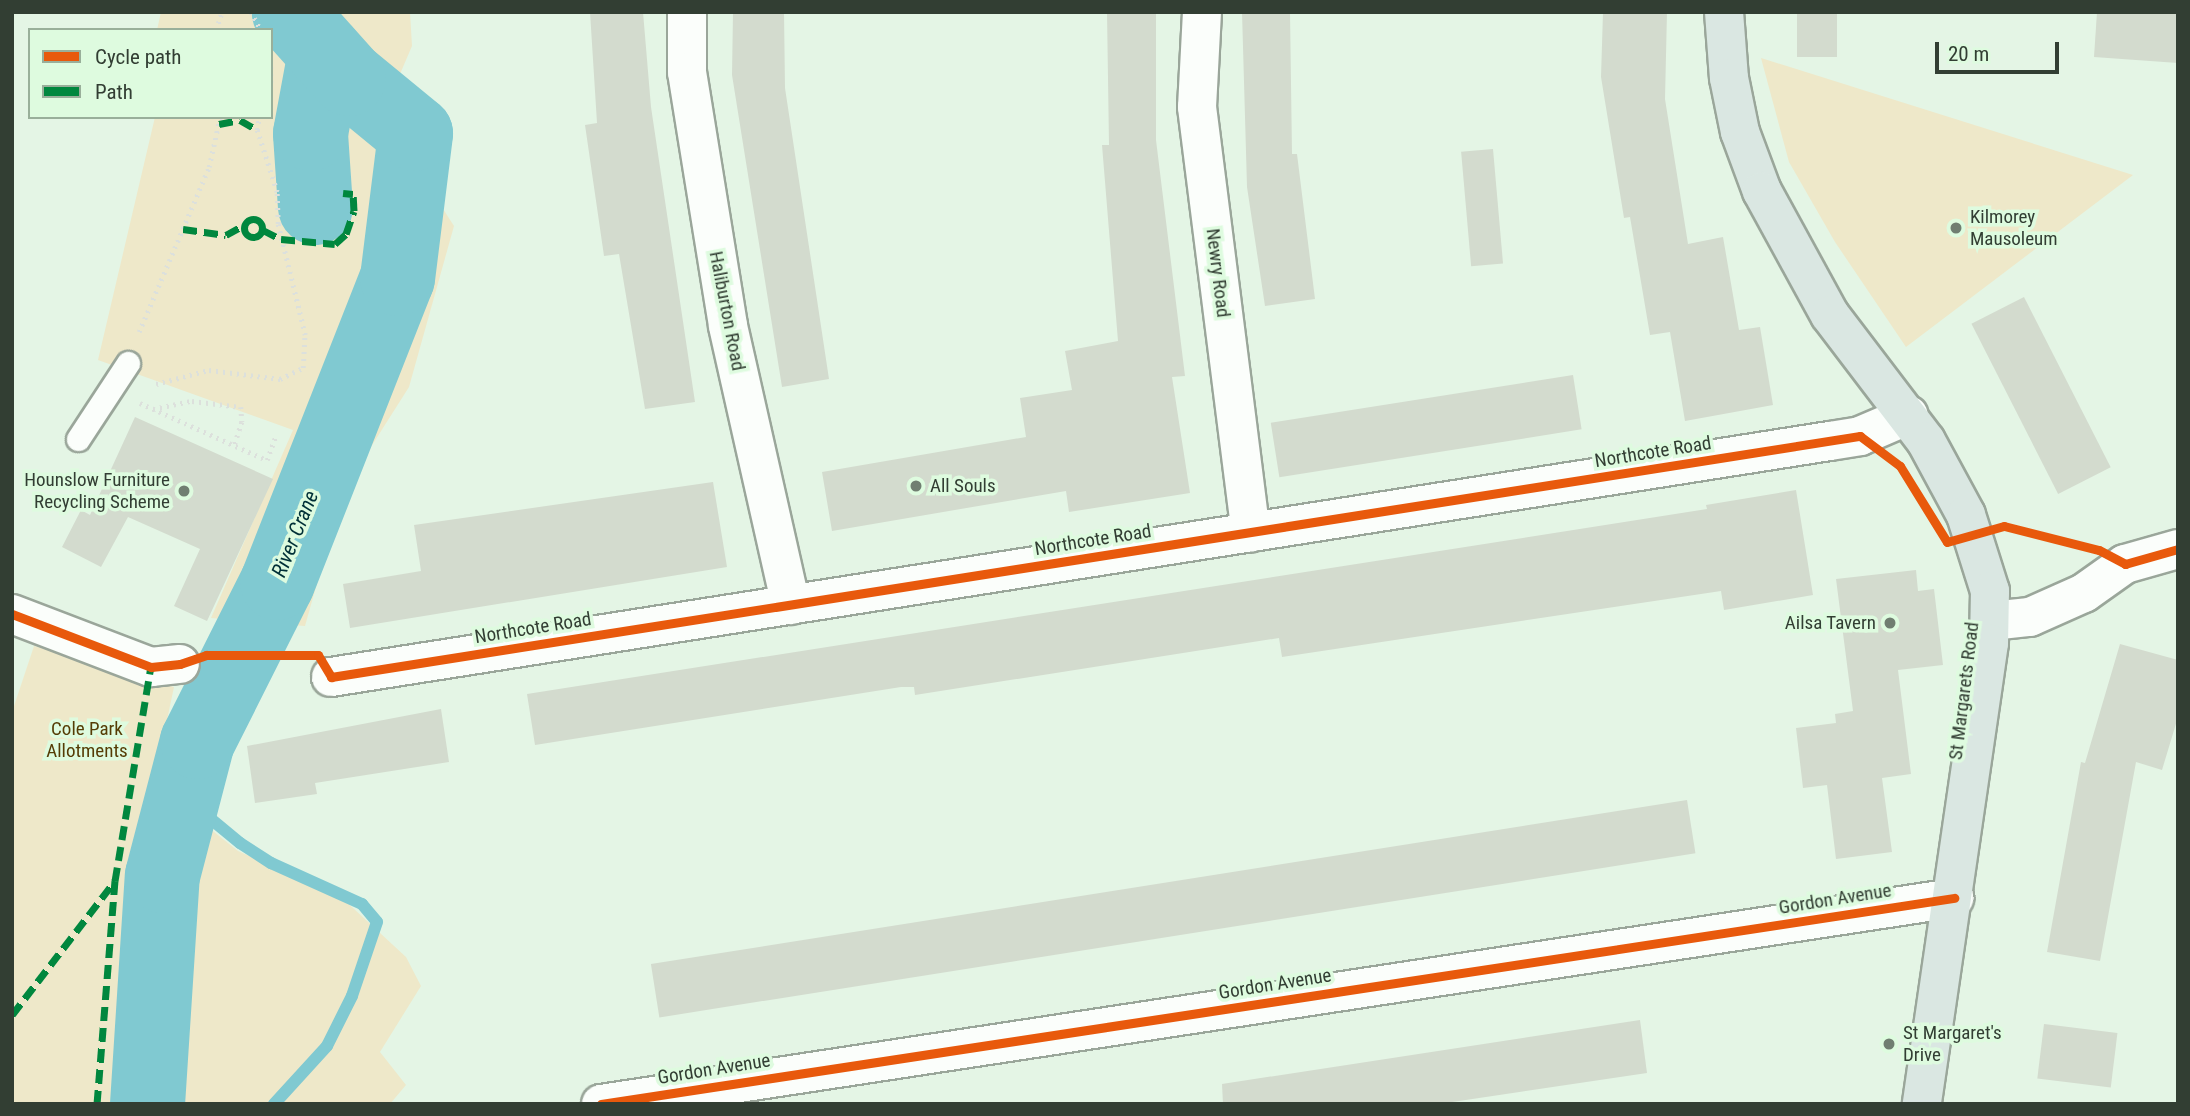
<!DOCTYPE html>
<html>
<head>
<meta charset="utf-8">
<style>
	body { margin:0 }
	#map { position:relative; width:2190px; height:1116px; overflow:hidden; background:#e4f5e5; font-family:"Roboto Condensed",sans-serif }
	div>[style] { position:absolute }
	[style*='--x'] { left:calc(var(--x)*1px); top:calc(var(--y)*1px); width:calc(var(--w)*1px); rotate:calc(var(--a)*1deg) }
	.green>* { inset:0; background:#eee8c9 }
	.stream>* { height:12px; margin:-6px; padding:0 6px; transform-origin:6px; border-radius:6px; background:#80c9d1 }
	.river>* { height:75px; margin:-37.5px; padding:0 37.5px; transform-origin:37.5px; border-radius:37.5px; background:#80c9d1 }
	.building>* { inset:0; background:#d3dbce; transform-origin:0 0 }
	.path>* { height:4.5px; margin-top:-2.25px; transform-origin:0; background:repeating-linear-gradient(90deg,#dce0dc 0 2px,transparent 0 7px) }
	.roads { filter:drop-shadow(2px 0 #9aa69a) drop-shadow(-2px 0 #9aa69a) drop-shadow(0 2px #9aa69a) drop-shadow(0 -2px #9aa69a) }
	.service>* { height:23px; margin:-11.5px; padding:0 11.5px; transform-origin:11.5px; border-radius:11.5px; background:#fbfefb }
	.minor>* { height:38px; margin:-19px; padding:0 19px; transform-origin:19px; border-radius:19px; background:#fbfefb }
	.primary>* { height:38px; margin:-19px; padding:0 19px; transform-origin:19px; border-radius:19px; background:#dae7e2 }
	.quiet>* { height:7px; margin-top:-3.5px; transform-origin:0; background:repeating-linear-gradient(90deg,#00873e 0 14px,transparent 0 21px) }
	.quiet>.ring { margin:-3.5px; padding:0; box-sizing:content-box; background:none; border:7px solid #00873e; border-radius:50% }
	.cycleway>* { height:9px; margin:-4.5px; padding:0 4.5px; transform-origin:4.5px; border-radius:4.5px; background:#e8590c }
	.dots>* { width:19px; height:19px; translate:-50% -50%; box-sizing:border-box; border:4px solid #defbdf; border-radius:50% }
	span { translate:-50% -50%; white-space:nowrap; text-align:center; line-height:1.15; -webkit-text-stroke:7px #defbdf; paint-order:stroke }
	.poi-label { font-size:19px; color:#323e33 }
	.left { translate:0 -50%; text-align:left }
	.right { translate:-100% -50%; text-align:right }
	.street-label { font-size:19px; color:#323e33 }
	.park-label { font-size:19px; color:#553c05 }
	.water-label { font-size:21px; color:#003037; font-style:italic }
	.frame { position:absolute; inset:0; border:14px solid #323e33; pointer-events:none }
	.legend { position:absolute; left:28px; top:28px; width:245px; height:91px; box-sizing:border-box; background:#defbdf; border:2px solid #99af9a; margin:0; padding:9px 12px; list-style:none; font-size:21px; color:#323e33 }
	.legend li { display:flex; align-items:center; gap:14px; height:35px }
	.legend b { width:35px; border:2px solid #99af9a }
	.scale { position:absolute; left:1935px; top:42px; width:124px; height:32px; box-sizing:border-box; border:4px solid #323e33; border-top:0; padding-left:9px; font-size:21px; line-height:24px; white-space:nowrap; color:#323e33; -webkit-text-stroke:5px #defbdf; paint-order:stroke }
</style>
</head>
<body>
<div id="map">
	<div class="green">
		<i style="clip-path:polygon(161px 12px,410px 12px,412px 46px,388px 102px,420px 173px,454px 226px,409px 387px,343px 491px,305px 626px,211px 618px,293px 430px,98px 360px,155px 117px,271px 117px,271px 30px,157px 30px)"></i>
		<i style="clip-path:polygon(1761px 58px,2133px 175px,1906px 347px,1835px 242px,1789px 162px)"></i>
		<i style="clip-path:polygon(34px 646px,174px 687px,135px 871px,116px 1104px,12px 1104px,12px 712px)"></i>
		<i style="clip-path:polygon(199px 820px,238px 851px,340px 896px,406px 957px,421px 986px,380px 1052px,406px 1085px,390px 1104px,170px 1104px,185px 882px)"></i>
	</div>
	<div class="stream">
		<i style="--x:185;--y:788;--w:27;--a:56"></i>
		<i style="--x:200;--y:810;--w:52;--a:39.5"></i>
		<i style="--x:240;--y:843;--w:37;--a:33"></i>
		<i style="--x:271;--y:863;--w:100;--a:24.3"></i>
		<i style="--x:362;--y:904;--w:23;--a:50"></i>
		<i style="--x:377;--y:922;--w:78;--a:108.7"></i>
		<i style="--x:352;--y:996;--w:56;--a:116.6"></i>
		<i style="--x:327;--y:1046;--w:79;--a:132.4"></i>
	</div>
	<div class="river">
		<i style="--x:315;--y:207;--w:74;--a:-93.9"></i>
		<i style="--x:310;--y:133;--w:82;--a:-79.5"></i>
		<i style="--x:147;--y:1104;--w:229;--a:-86.3"></i>
		<i style="--x:162;--y:875;--w:138;--a:-75.4"></i>
		<i style="--x:197;--y:741;--w:178;--a:-63.3"></i>
		<i style="--x:277;--y:582;--w:327;--a:-68.5"></i>
		<i style="--x:397;--y:278;--w:146;--a:-82.9"></i>
		<i style="--x:415;--y:133;--w:87;--a:-140.6"></i>
		<i style="--x:348;--y:78;--w:89;--a:-131.8"></i>
	</div>
	<div class="building">
		<i style="clip-path:polygon(590px 12px,643px 12px,651px 107px,695px 402px,645px 409px,619px 254px,604px 256px,585px 125px,597px 123px)"></i>
		<i style="clip-path:polygon(733px 12px,784px 12px,785px 88px,829px 379px,782px 387px,732px 75px)"></i>
		<i style="clip-path:polygon(1107px 12px,1156px 12px,1156px 140px,1185px 376px,1172px 377px,1190px 493px,1069px 512px,1066px 491px,832px 531px,822px 472px,1026px 437px,1020px 398px,1072px 390px,1065px 351px,1118px 341px,1102px 145px,1109px 145px)"></i>
		<i style="clip-path:polygon(1242px 12px,1290px 12px,1292px 154px,1297px 154px,1315px 299px,1265px 306px,1247px 187px)"></i>
		<i style="clip-path:polygon(1603px 12px,1667px 12px,1665px 99px,1688px 244px,1723px 237px,1739px 330px,1760px 327px,1773px 405px,1685px 421px,1670px 332px,1650px 335px,1630px 217px,1624px 218px,1601px 77px)"></i>
		<i style="left:1797px;top:12px;width:40px;height:45px"></i>
		<i style="clip-path:polygon(2097px 12px,2178px 12px,2178px 63px,2094px 57px)"></i>
		<i style="left:1493px;top:149px;width:115px;height:32px;rotate:85deg"></i>
		<i style="left:2024px;top:297px;width:191px;height:59px;rotate:63deg"></i>
		<i style="left:1573px;top:375px;width:55px;height:306px;rotate:81deg"></i>
		<i style="clip-path:polygon(135px 417px,273px 479px,207px 621px,174px 606px,200px 549px,128px 517px,101px 567px,62px 547px,81px 510px,90px 515px)"></i>
		<i style="clip-path:polygon(713px 482px,727px 567px,350px 628px,343px 584px,421px 571px,414px 525px)"></i>
		<i style="clip-path:polygon(1796px 490px,1813px 595px,1724px 610px,1721px 591px,1282px 657px,1279px 638px,915px 695px,914px 687px,901px 687px,535px 745px,527px 694px,1707px 509px,1706px 505px)"></i>
		<i style="clip-path:polygon(1916px 570px,1918px 591px,1934px 589px,1943px 665px,1898px 670px,1911px 774px,1882px 778px,1892px 852px,1836px 859px,1827px 785px,1803px 788px,1796px 728px,1836px 723px,1835px 714px,1853px 711px,1836px 579px)"></i>
		<i style="clip-path:polygon(2120px 644px,2178px 660px,2178px 717px,2162px 770px,2136px 762px,2100px 961px,2047px 952px,2081px 762px,2085px 763px)"></i>
		<i style="clip-path:polygon(441px 709px,449px 762px,315px 783px,317px 794px,255px 803px,247px 746px)"></i>
		<i style="left:1687px;top:800px;width:54px;height:1049px;rotate:81deg"></i>
		<i style="clip-path:polygon(1640px 1020px,1647px 1073px,1439px 1104px,1223px 1104px,1222px 1084px)"></i>
		<i style="left:2044px;top:1024px;width:74px;height:55px;rotate:7deg"></i>
	</div>
	<div class="path">
		<i style="--x:251;--y:12;--w:21;--a:61"></i>
		<i style="--x:216;--y:30;--w:19;--a:-72"></i>
		<i style="--x:271;--y:67;--w:16;--a:90"></i>
		<i style="--x:139;--y:332;--w:179;--a:-67"></i>
		<i style="--x:209;--y:167;--w:51;--a:-77.6"></i>
		<i style="--x:156;--y:384;--w:55;--a:-14.8"></i>
		<i style="--x:209;--y:370;--w:72;--a:7.2"></i>
		<i style="--x:280;--y:379;--w:25;--a:-26"></i>
		<i style="--x:303;--y:368;--w:33;--a:-87"></i>
		<i style="--x:305;--y:335;--w:114;--a:-103.7"></i>
		<i style="--x:278;--y:224;--w:32;--a:-92"></i>
		<i style="--x:277;--y:192;--w:65;--a:-107.9"></i>
		<i style="--x:257;--y:130;--w:13;--a:-81"></i>
		<i style="--x:140;--y:403;--w:139;--a:24.2"></i>
		<i style="--x:267;--y:460;--w:27;--a:-70"></i>
		<i style="--x:153;--y:409;--w:40;--a:-12"></i>
		<i style="--x:192;--y:401;--w:49;--a:7"></i>
		<i style="--x:241;--y:407;--w:15;--a:86"></i>
		<i style="--x:242;--y:422;--w:25;--a:108"></i>
	</div>
	<div class="roads">
		<div class="service">
			<i style="--x:78;--y:439;--w:91;--a:-56.7"></i>
		</div>
		<div class="minor">
			<i style="--x:687;--y:12;--w:60;--a:90"></i>
			<i style="--x:687;--y:72;--w:257;--a:80.8"></i>
			<i style="--x:728;--y:326;--w:286;--a:77.3"></i>
			<i style="--x:1202;--y:12;--w:95;--a:93"></i>
			<i style="--x:1197;--y:107;--w:429;--a:82.8"></i>
			<i style="--x:12;--y:614;--w:149;--a:20.9"></i>
			<i style="--x:151;--y:667;--w:29;--a:-6"></i>
			<i style="--x:1991;--y:621;--w:39;--a:-6"></i>
			<i style="--x:2030;--y:617;--w:59;--a:-24"></i>
			<i style="--x:2084;--y:593;--w:50;--a:-35.3"></i>
			<i style="--x:2125;--y:564;--w:55;--a:-15.8"></i>
			<i style="--x:331;--y:677;--w:1517;--a:-8.95"></i>
			<i style="--x:1830;--y:441;--w:30;--a:-9"></i>
			<i style="--x:1860;--y:436;--w:53;--a:-23.2"></i>
			<i style="--x:601;--y:1104;--w:1369;--a:-8.66"></i>
		</div>
		<div class="primary">
			<i style="--x:1724;--y:12;--w:66;--a:85.7"></i>
			<i style="--x:1729;--y:78;--w:55;--a:78.5"></i>
			<i style="--x:1740;--y:132;--w:63;--a:69.6"></i>
			<i style="--x:1762;--y:191;--w:141;--a:61.3"></i>
			<i style="--x:1830;--y:315;--w:158;--a:52.7"></i>
			<i style="--x:1926;--y:441;--w:84;--a:61.6"></i>
			<i style="--x:1966;--y:515;--w:80;--a:72.5"></i>
			<i style="--x:1990;--y:591;--w:52;--a:91.1"></i>
			<i style="--x:1989;--y:643;--w:466;--a:98.3"></i>
		</div>
	</div>
	<div class="quiet">
		<i style="--x:219;--y:124;--w:21;--a:-11"></i>
		<i style="--x:240;--y:120;--w:20;--a:30"></i>
		<i class="ring" style="left:244px;top:219px;width:11px;height:11px"></i>
		<i style="--x:183;--y:229;--w:43;--a:7.9"></i>
		<i style="--x:226;--y:235;--w:21;--a:-29"></i>
		<i style="--x:263;--y:230;--w:20;--a:27"></i>
		<i style="--x:281;--y:239;--w:54;--a:5.3"></i>
		<i style="--x:335;--y:244;--w:15;--a:-42"></i>
		<i style="--x:346;--y:234;--w:24;--a:-71"></i>
		<i style="--x:354;--y:211;--w:17;--a:-93"></i>
		<i style="--x:353;--y:194;--w:10;--a:-174"></i>
		<i style="--x:12;--y:1015;--w:169;--a:-52.5"></i>
		<i style="--x:97;--y:1104;--w:224;--a:-85.4"></i>
		<i style="--x:115;--y:881;--w:217;--a:-80.5"></i>
	</div>
	<div class="cycleway">
		<i style="--x:12;--y:614;--w:149;--a:20.9"></i>
		<i style="--x:151;--y:667;--w:29;--a:-6"></i>
		<i style="--x:180;--y:664;--w:28;--a:-19"></i>
		<i style="--x:206;--y:655;--w:112;--a:0"></i>
		<i style="--x:318;--y:655;--w:26;--a:59"></i>
		<i style="--x:331;--y:677;--w:1548;--a:-8.96"></i>
		<i style="--x:1860;--y:436;--w:50;--a:36.9"></i>
		<i style="--x:1900;--y:466;--w:89;--a:58.3"></i>
		<i style="--x:1947;--y:542;--w:59;--a:-15.7"></i>
		<i style="--x:2004;--y:526;--w:98;--a:14.2"></i>
		<i style="--x:2099;--y:550;--w:30;--a:28"></i>
		<i style="--x:2125;--y:564;--w:55;--a:-15.8"></i>
		<i style="--x:601;--y:1104;--w:1369;--a:-8.66"></i>
	</div>
	<div class="dots">
		<i style="left:1956px;top:228px;background:#707e71"></i>
		<i style="left:916px;top:486px;background:#707e71"></i>
		<i style="left:184px;top:491px;background:#707e71"></i>
		<i style="left:1890px;top:623px;background:#707e71"></i>
		<i style="left:1889px;top:1044px;background:#707e71"></i>
	</div>
	<div class="poi-label">
		<span class="left" style="left:1970px;top:228px">Kilmorey<br>Mausoleum</span>
		<span class="right" style="left:170px;top:491px">Hounslow Furniture<br>Recycling Scheme</span>
		<span class="left" style="left:930px;top:486px">All Souls</span>
		<span class="right" style="left:1876px;top:623px">Ailsa Tavern</span>
		<span class="left" style="left:1903px;top:1044px">St Margaret's<br>Drive</span>
	</div>
	<div class="street-label">
		<span style="left:1218px;top:273px;rotate:83deg">Newry Road</span>
		<span style="left:727px;top:311px;rotate:79deg">Haliburton Road</span>
		<span style="left:1653px;top:452px;rotate:-9deg">Northcote Road</span>
		<span style="left:1093px;top:540px;rotate:-9deg">Northcote Road</span>
		<span style="left:533px;top:628px;rotate:-9deg">Northcote Road</span>
		<span style="left:1964px;top:691px;rotate:-83deg">St Margarets Road</span>
		<span style="left:1835px;top:899px;rotate:-9deg">Gordon Avenue</span>
		<span style="left:1275px;top:984px;rotate:-9deg">Gordon Avenue</span>
		<span style="left:714px;top:1069px;rotate:-9deg">Gordon Avenue</span>
	</div>
	<div class="park-label">
		<span style="left:87px;top:740px">Cole Park<br>Allotments</span>
	</div>
	<div class="water-label">
		<span style="left:295px;top:534px;rotate:-68deg">River Crane</span>
	</div>
	<div class="frame"></div>
	<ul class="legend">
	<li><b style="height:9px;background:#e8590c"></b>Cycle path</li>
	<li><b style="height:9px;background:#00873e"></b>Path</li>
	</ul>
	<div class="scale">20 m</div>
</div>
</body>
</html>
